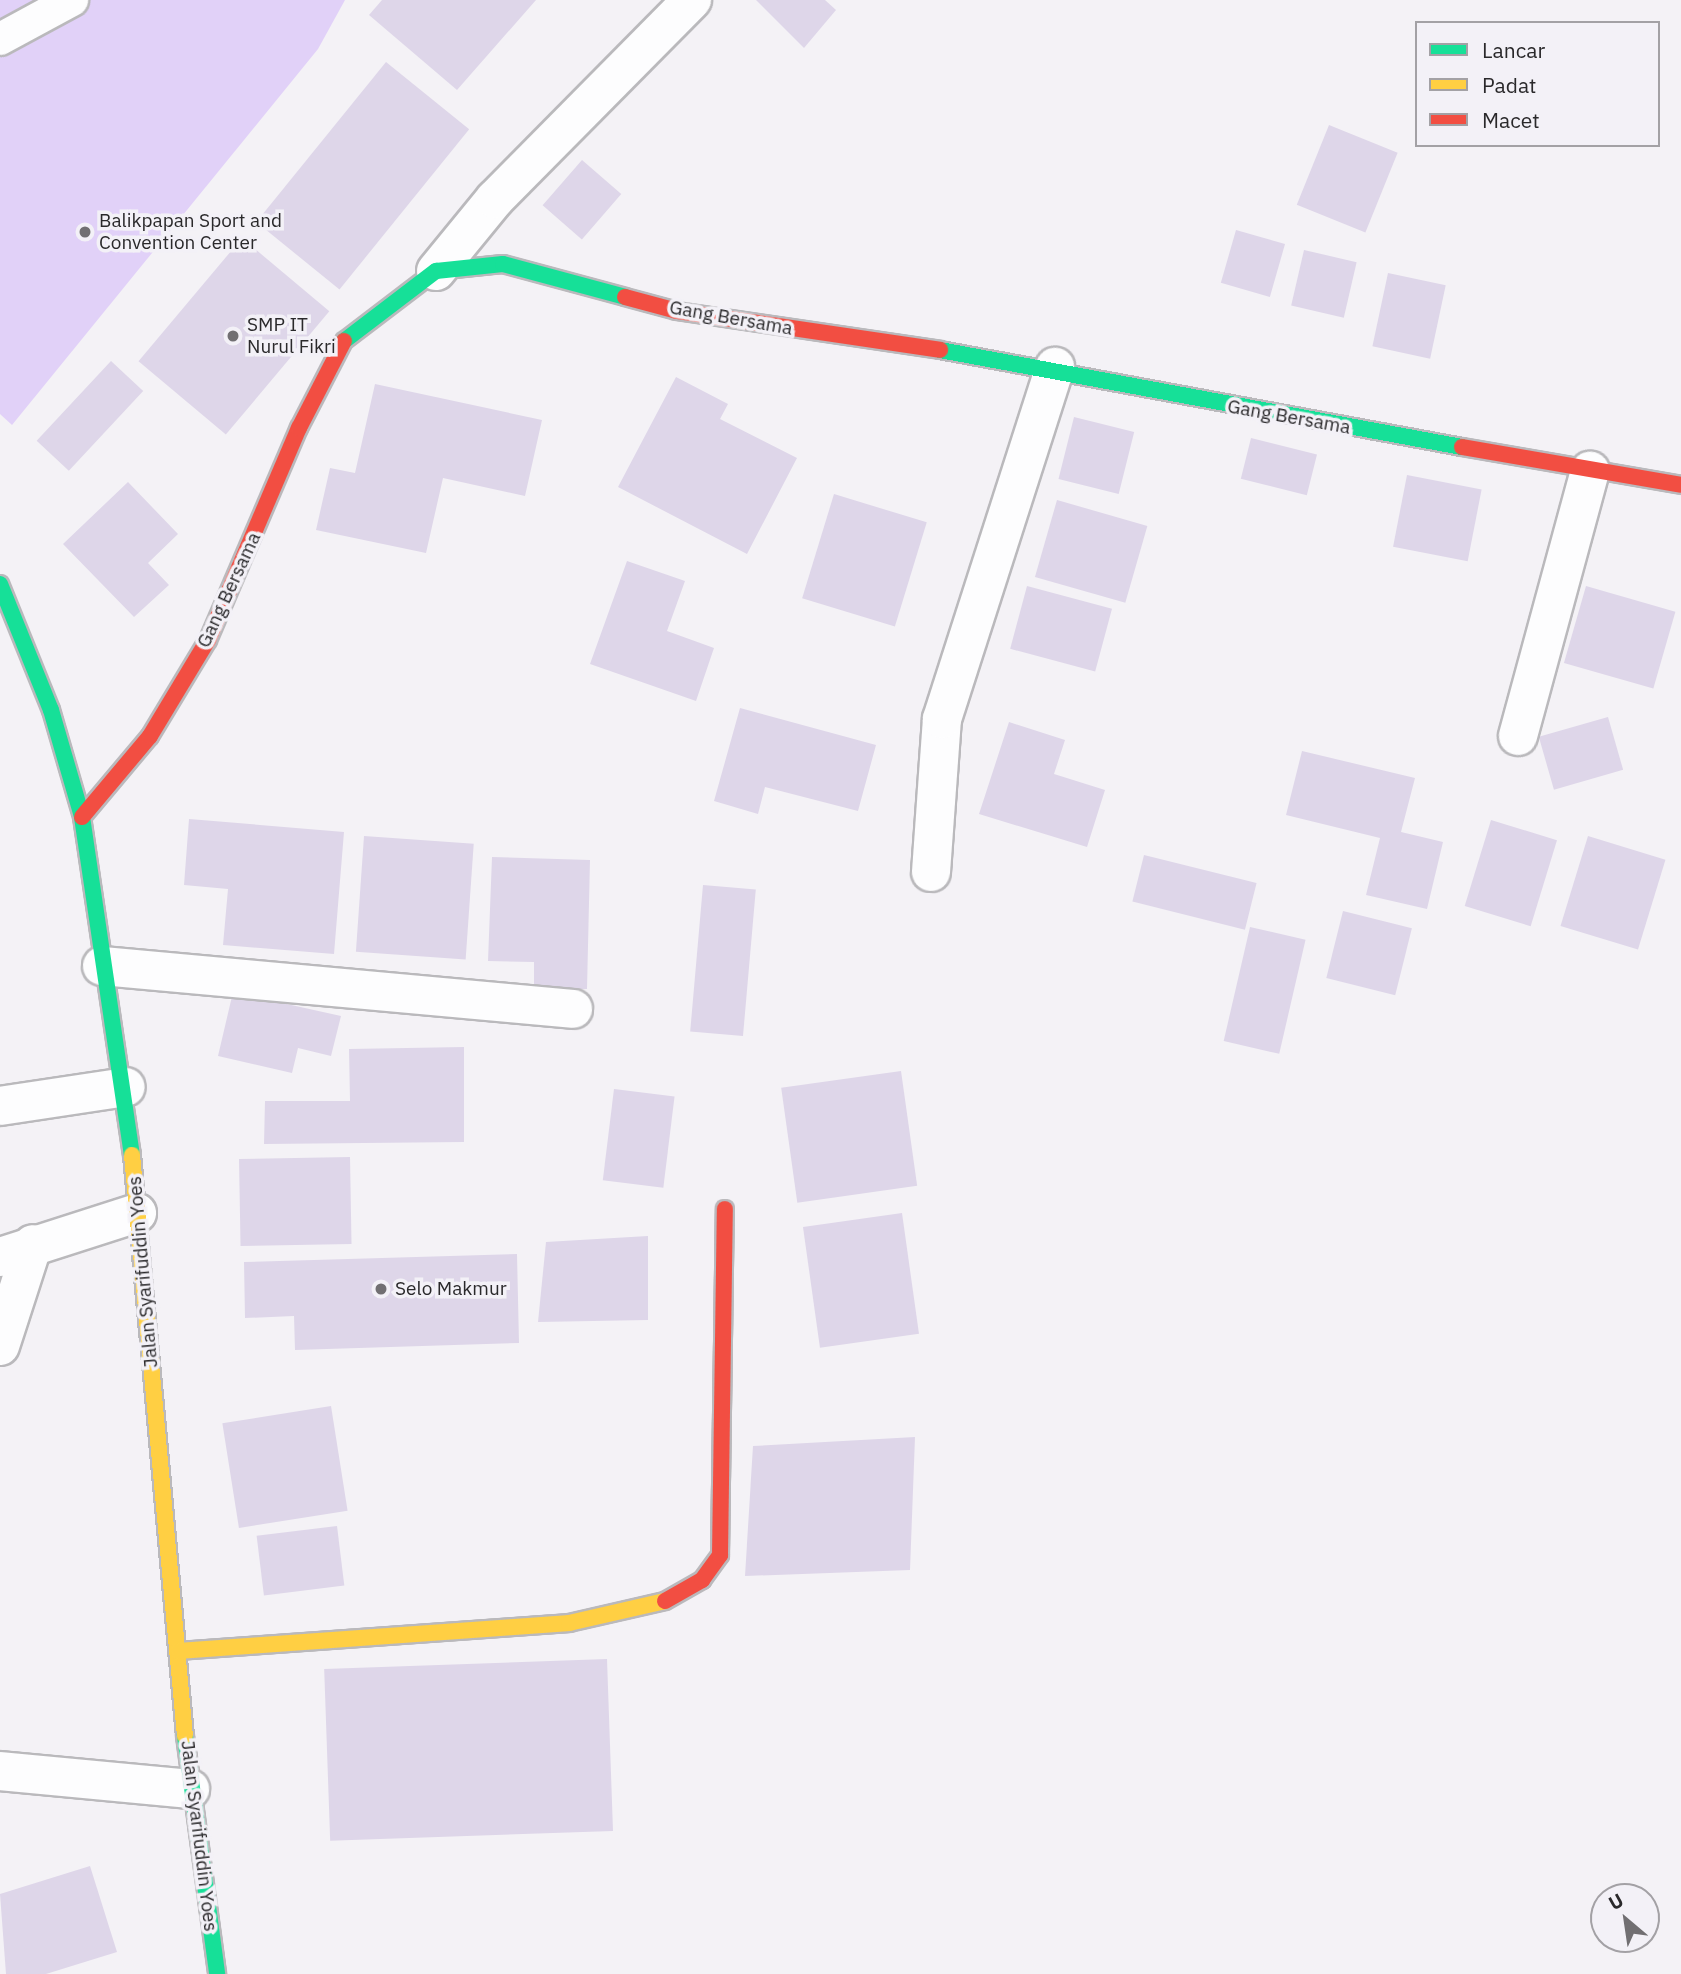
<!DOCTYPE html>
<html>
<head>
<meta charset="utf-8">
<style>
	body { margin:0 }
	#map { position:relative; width:1681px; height:1974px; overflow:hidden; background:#f4f2f6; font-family:"IBM Plex Sans",sans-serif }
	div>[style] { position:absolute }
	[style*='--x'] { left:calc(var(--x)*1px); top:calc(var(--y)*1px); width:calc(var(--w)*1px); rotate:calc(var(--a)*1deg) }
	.green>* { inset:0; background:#e1d1f8 }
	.building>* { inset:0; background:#ded6e9; transform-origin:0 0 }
	.roads { filter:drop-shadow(2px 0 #bab9bc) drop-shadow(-2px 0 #bab9bc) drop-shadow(0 2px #bab9bc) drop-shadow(0 -2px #bab9bc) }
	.lane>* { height:32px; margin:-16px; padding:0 16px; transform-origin:16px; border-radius:16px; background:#fdfdfe }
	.street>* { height:38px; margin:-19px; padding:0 19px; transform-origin:19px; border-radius:19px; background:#fdfdfe }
	.fast>* { height:16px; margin:-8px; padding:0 8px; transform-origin:8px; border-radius:8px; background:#16e098 }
	.slow>* { height:16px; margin:-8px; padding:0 8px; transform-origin:8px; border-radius:8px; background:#ffcf43 }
	.jam>* { height:16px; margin:-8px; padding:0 8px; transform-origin:8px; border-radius:8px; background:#f24e42 }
	.dots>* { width:19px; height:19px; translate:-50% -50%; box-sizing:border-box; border:4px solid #f3f1f7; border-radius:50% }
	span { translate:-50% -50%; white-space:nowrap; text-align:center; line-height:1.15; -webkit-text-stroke:7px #f3f1f7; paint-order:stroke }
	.poi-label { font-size:19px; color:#2a292b }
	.left { translate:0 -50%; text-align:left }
	.street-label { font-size:19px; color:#2a292b }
	.legend { position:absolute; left:1415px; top:21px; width:245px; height:126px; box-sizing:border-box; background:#f3f1f7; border:2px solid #a3a1a5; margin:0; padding:9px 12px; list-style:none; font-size:21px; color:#2a292b }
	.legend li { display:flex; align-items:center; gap:14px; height:35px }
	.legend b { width:35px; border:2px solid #a3a1a5 }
	.north { position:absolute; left:1590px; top:1883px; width:70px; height:70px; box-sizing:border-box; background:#f3f1f7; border:2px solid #a3a1a5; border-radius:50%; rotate:331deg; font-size:19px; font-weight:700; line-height:28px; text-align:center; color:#2a292b }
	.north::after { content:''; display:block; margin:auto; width:24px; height:32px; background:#716f72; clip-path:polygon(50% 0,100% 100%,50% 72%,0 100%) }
</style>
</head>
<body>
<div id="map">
	<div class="green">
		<i style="clip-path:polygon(0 0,345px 0,318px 49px,12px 425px,0 414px)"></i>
	</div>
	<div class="building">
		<i style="clip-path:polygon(382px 0,536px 0,457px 90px,369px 15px)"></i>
		<i style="clip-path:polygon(756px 0,825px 0,836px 10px,804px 48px)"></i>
		<i style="left:386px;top:62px;width:107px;height:206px;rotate:39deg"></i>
		<i style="left:1329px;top:125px;width:74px;height:86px;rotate:22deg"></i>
		<i style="left:582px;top:160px;width:52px;height:60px;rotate:41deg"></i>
		<i style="left:1236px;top:230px;width:51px;height:55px;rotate:16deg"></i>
		<i style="left:242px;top:238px;width:114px;height:161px;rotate:40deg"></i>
		<i style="left:1304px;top:250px;width:54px;height:57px;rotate:13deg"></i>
		<i style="left:1388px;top:273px;width:59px;height:75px;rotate:12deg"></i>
		<i style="left:111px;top:361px;width:44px;height:109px;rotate:43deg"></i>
		<i style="clip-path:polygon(676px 377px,728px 404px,720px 419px,797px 458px,747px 554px,618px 487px)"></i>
		<i style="clip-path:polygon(375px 384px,542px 420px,525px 496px,443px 478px,426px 553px,316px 530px,330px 468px,355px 473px)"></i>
		<i style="left:1074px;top:417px;width:62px;height:64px;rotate:14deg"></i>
		<i style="left:1251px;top:438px;width:68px;height:42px;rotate:14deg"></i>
		<i style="left:1407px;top:475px;width:76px;height:73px;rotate:11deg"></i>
		<i style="clip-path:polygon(128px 482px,178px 534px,148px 563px,169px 585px,134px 617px,63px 544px)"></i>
		<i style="left:834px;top:494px;width:97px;height:109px;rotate:17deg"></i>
		<i style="left:1057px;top:500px;width:94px;height:80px;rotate:16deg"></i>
		<i style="clip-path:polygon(627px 561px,685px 581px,667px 631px,714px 648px,696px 701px,590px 664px)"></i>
		<i style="left:1027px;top:586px;width:88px;height:65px;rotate:15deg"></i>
		<i style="left:1586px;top:586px;width:93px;height:80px;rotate:16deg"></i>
		<i style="clip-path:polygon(740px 708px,876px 745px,858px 811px,765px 787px,758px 814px,714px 801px)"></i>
		<i style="left:1608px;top:717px;width:55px;height:72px;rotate:74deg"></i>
		<i style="clip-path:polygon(1009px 722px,1065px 740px,1054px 774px,1105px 790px,1087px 847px,979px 814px)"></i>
		<i style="clip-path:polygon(1302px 751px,1415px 778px,1401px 832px,1443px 842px,1427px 909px,1366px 895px,1380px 838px,1286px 815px)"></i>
		<i style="clip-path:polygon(189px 819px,344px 832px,334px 954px,223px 945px,228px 889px,184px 885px)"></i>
		<i style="left:1491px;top:820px;width:69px;height:90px;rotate:17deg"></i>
		<i style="left:364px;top:836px;width:110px;height:116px;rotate:4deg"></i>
		<i style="left:1588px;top:836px;width:81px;height:94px;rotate:17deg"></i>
		<i style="left:1144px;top:855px;width:116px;height:48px;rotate:14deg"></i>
		<i style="clip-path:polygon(492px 857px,590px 860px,587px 989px,534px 989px,534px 962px,488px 961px)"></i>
		<i style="left:703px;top:885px;width:53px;height:147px;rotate:5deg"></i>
		<i style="left:1343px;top:911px;width:71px;height:69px;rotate:14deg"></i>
		<i style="left:1250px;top:927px;width:57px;height:117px;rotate:13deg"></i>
		<i style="clip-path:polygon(233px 992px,341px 1016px,331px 1056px,298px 1048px,292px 1073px,218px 1056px)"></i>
		<i style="clip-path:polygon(464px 1047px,464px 1142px,264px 1144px,265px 1101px,350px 1101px,349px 1049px)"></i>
		<i style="left:901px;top:1071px;width:116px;height:121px;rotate:82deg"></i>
		<i style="left:614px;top:1089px;width:61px;height:92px;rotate:7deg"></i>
		<i style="left:350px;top:1157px;width:87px;height:111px;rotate:89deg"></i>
		<i style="left:902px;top:1213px;width:122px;height:100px;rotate:82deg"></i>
		<i style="clip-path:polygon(648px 1236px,648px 1320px,538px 1322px,546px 1242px)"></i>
		<i style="clip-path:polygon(517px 1254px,519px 1343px,295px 1350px,294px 1316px,245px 1318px,244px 1262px)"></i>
		<i style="left:331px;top:1406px;width:106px;height:110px;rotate:81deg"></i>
		<i style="clip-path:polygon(915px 1437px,910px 1570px,745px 1576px,753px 1446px)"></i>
		<i style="left:337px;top:1526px;width:60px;height:81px;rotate:83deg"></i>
		<i style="left:607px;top:1659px;width:172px;height:283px;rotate:88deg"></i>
		<i style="clip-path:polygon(90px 1866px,117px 1952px,46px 1974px,6px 1974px,0 1894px)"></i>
	</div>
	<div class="roads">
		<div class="lane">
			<i style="--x:0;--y:39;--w:82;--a:-28.4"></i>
		</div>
		<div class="street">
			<i style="--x:436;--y:271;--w:93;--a:-50.7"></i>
			<i style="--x:495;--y:199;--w:280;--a:-45.3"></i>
			<i style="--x:1518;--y:736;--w:275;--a:-74.8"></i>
			<i style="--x:931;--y:872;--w:153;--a:-85.9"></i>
			<i style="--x:942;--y:719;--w:370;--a:-72.2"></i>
			<i style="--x:102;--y:966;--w:473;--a:5.2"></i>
			<i style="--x:0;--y:1106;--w:127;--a:-8.6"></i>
			<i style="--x:0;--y:1257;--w:144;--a:-17.8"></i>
			<i style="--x:0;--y:1346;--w:107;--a:-72.1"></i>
			<i style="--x:0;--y:1771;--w:191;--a:5.4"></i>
		</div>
		<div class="fast">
			<i style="--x:344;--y:341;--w:116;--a:-37.3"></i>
			<i style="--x:436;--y:271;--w:67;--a:-6"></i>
			<i style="--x:503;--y:264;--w:126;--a:15.1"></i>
			<i style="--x:940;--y:350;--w:531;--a:10.53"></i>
			<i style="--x:0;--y:584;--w:136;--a:68"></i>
			<i style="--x:51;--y:710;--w:111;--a:73.8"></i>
			<i style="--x:82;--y:817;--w:342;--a:81.6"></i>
			<i style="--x:185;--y:1736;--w:240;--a:82.3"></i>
		</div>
		<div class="slow">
			<i style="--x:132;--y:1155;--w:583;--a:84.79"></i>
			<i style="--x:179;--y:1651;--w:391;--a:-4.1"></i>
			<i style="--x:569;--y:1623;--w:98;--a:-12.9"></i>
		</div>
		<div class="jam">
			<i style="--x:625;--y:297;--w:54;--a:15.1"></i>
			<i style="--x:677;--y:311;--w:266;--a:8.4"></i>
			<i style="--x:1462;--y:447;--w:222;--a:9.8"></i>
			<i style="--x:82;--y:817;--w:106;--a:-50"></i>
			<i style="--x:150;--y:736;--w:112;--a:-58.9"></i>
			<i style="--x:208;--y:640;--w:231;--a:-66.8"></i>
			<i style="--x:299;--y:428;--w:98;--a:-62.7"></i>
			<i style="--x:665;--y:1601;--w:43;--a:-29.6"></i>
			<i style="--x:702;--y:1580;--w:31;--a:-54"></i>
			<i style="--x:720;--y:1555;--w:346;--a:-89.2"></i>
		</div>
	</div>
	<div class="dots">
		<i style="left:85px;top:232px;background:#716f72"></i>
		<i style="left:233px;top:336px;background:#716f72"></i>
		<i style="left:381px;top:1289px;background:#716f72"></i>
	</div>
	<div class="poi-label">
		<span class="left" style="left:99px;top:232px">Balikpapan Sport and<br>Convention Center</span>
		<span class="left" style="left:247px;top:336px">SMP IT<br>Nurul Fikri</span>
		<span class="left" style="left:395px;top:1289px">Selo Makmur</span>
	</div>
	<div class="street-label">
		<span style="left:731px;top:318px;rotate:10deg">Gang Bersama</span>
		<span style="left:1289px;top:417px;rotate:10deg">Gang Bersama</span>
		<span style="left:229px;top:590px;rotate:-65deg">Gang Bersama</span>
		<span style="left:143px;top:1272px;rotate:-95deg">Jalan Syarifuddin Yoes</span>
		<span style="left:199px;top:1836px;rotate:83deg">Jalan Syarifuddin Yoes</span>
	</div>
	<ul class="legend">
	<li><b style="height:9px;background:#16e098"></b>Lancar</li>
	<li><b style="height:9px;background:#ffcf43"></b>Padat</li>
	<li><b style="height:9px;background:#f24e42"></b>Macet</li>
	</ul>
	<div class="north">U</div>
</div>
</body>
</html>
